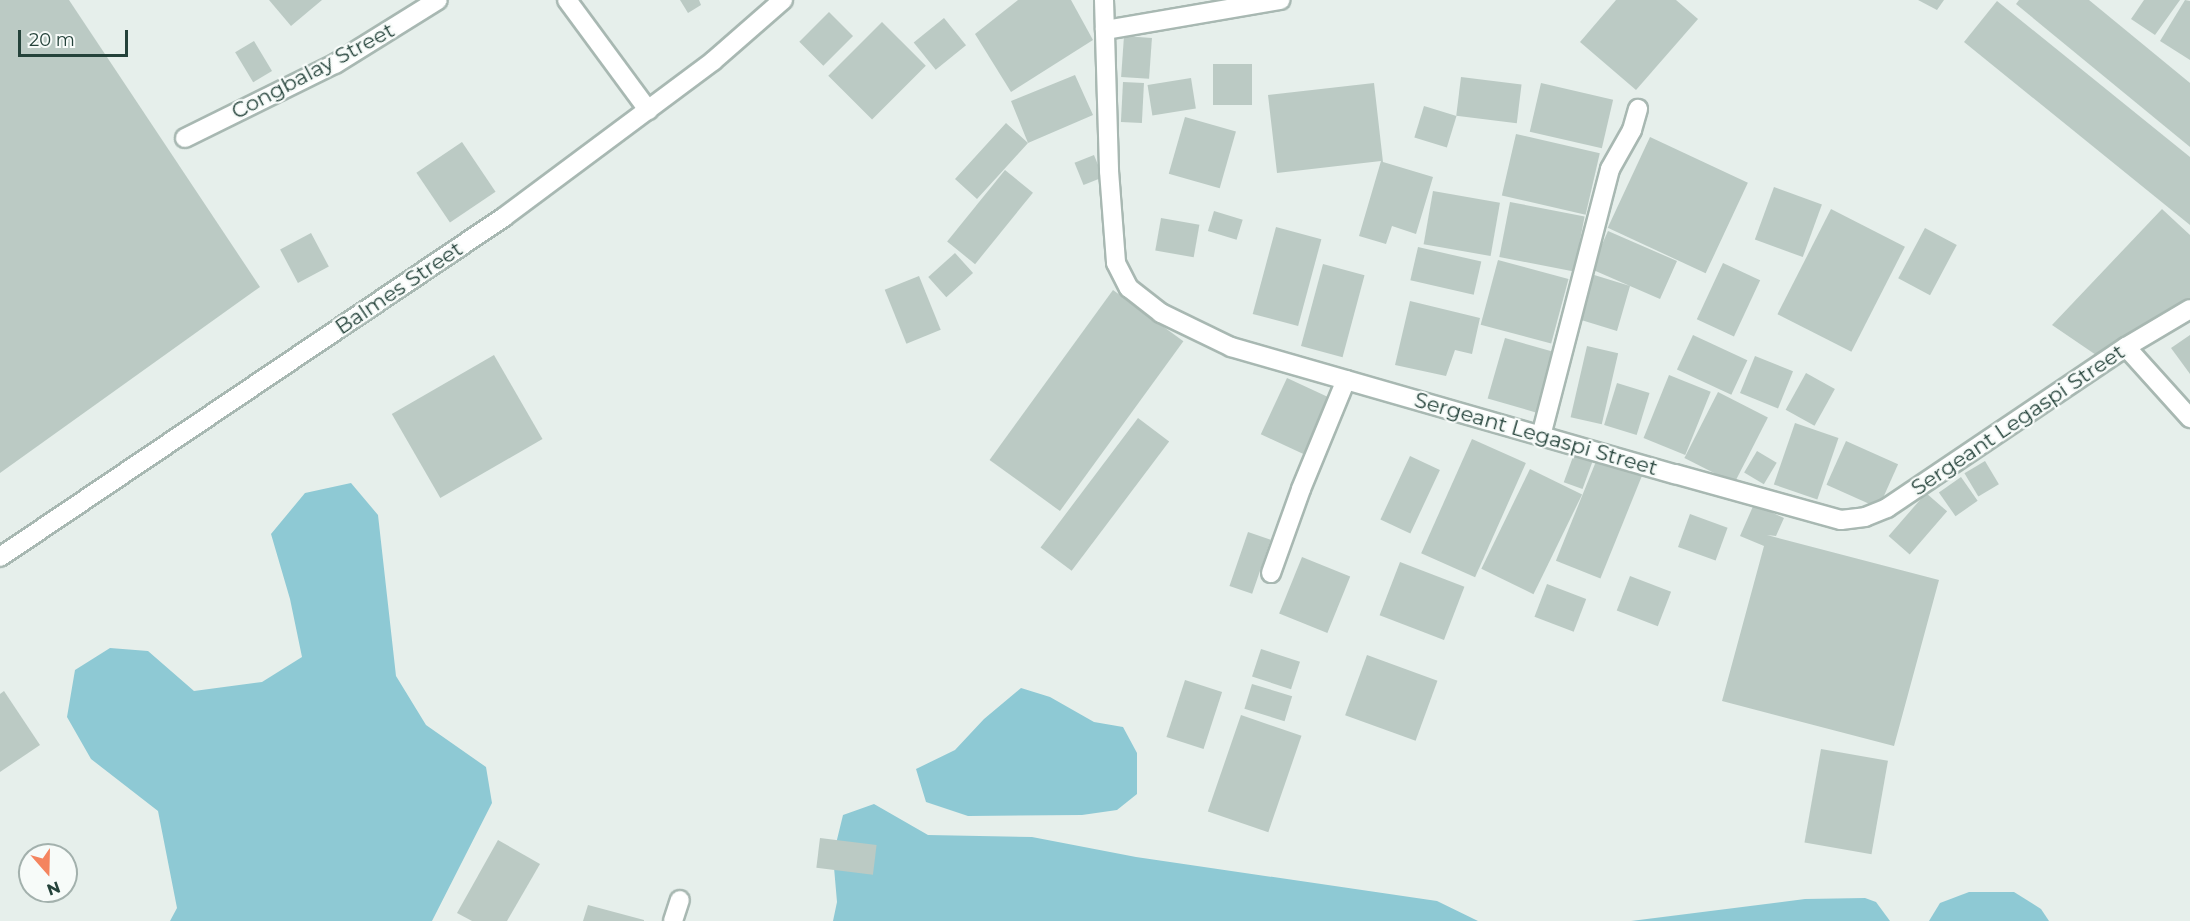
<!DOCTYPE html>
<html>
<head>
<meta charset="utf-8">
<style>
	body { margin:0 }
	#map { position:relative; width:2190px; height:921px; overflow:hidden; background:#e6efeb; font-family:Montserrat,sans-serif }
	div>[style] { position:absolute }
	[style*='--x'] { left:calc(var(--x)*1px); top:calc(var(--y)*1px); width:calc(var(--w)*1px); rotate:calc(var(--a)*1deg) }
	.water>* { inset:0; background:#8ec9d4 }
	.building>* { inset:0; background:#bbcac4; transform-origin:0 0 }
	.roads { filter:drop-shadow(2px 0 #a8b8b2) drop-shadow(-2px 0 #a8b8b2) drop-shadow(0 2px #a8b8b2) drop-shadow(0 -2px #a8b8b2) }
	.service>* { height:18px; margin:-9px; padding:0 9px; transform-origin:9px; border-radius:9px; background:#fff }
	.minor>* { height:18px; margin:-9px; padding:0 9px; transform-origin:9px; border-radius:9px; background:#fff }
	.tertiary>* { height:18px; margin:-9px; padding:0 9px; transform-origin:9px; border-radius:9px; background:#fff }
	span { translate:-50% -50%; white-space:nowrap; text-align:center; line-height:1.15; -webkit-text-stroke:4.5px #f7fbf9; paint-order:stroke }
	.street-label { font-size:21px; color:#24423a }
	.north { position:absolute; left:18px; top:843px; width:60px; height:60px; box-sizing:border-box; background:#f7fbf9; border:2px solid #a3b1ad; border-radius:50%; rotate:160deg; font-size:16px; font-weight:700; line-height:24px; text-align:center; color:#24423a }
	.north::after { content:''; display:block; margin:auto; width:21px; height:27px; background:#f4845f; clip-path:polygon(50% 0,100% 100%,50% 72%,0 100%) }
	.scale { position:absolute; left:18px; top:30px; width:110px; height:27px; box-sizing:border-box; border:3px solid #24423a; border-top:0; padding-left:8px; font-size:18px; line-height:21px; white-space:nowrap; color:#24423a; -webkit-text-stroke:4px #f7fbf9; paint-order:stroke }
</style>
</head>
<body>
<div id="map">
	<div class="water">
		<i style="clip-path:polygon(351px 483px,378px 515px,396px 676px,426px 725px,486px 767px,492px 803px,432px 921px,170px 921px,177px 908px,158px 811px,91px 759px,67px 717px,75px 670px,110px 648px,148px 651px,194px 691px,262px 682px,302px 657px,290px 599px,271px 534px,305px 493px)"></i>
		<i style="clip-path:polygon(1021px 688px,1050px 697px,1094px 722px,1123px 727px,1137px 753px,1137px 794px,1117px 810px,1082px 815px,968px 816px,926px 802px,916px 769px,955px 750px,984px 719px)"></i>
		<i style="clip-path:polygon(874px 804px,928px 835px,1032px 837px,1136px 857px,1437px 901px,1478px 921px,833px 921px,837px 902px,833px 856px,843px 815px)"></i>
		<i style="clip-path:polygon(1969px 892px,2014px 892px,2041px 909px,2049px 921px,1929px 921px,1940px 903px)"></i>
		<i style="clip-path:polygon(1865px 898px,1876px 902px,1890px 921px,1631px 921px,1805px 899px)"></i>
	</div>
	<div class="building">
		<i style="clip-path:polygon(0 0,69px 0,260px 287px,0 473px)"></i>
		<i style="clip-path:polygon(269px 0,322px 0,291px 26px)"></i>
		<i style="clip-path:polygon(680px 0,699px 0,701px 5px,688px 13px)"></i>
		<i style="clip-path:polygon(1018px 0,1071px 0,1093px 40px,1011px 92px,975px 34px)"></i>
		<i style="clip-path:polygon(1616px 0,1676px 0,1698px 19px,1636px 90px,1580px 42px)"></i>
		<i style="clip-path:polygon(1918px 0,1944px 0,1937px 10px)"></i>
		<i style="clip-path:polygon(2019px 0,2089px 0,2190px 83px,2190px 147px,2016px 4px)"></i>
		<i style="clip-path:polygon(2144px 0,2180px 0,2155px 35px,2131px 19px)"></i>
		<i style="clip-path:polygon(2185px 0,2190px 1px,2190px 60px,2160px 41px)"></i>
		<i style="clip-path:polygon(1997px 1px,2190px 157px,2190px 225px,1964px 42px)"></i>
		<i style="left:829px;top:12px;width:34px;height:42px;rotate:45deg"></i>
		<i style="left:944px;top:18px;width:35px;height:39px;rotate:51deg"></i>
		<i style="left:882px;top:22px;width:62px;height:76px;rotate:45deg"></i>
		<i style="left:1124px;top:36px;width:28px;height:41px;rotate:4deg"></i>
		<i style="left:254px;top:41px;width:35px;height:22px;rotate:59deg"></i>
		<i style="left:1213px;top:64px;width:39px;height:41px"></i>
		<i style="clip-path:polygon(1075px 75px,1093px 115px,1028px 143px,977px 199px,955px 179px,1006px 123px,1028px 143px,1011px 101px)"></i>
		<i style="left:1461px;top:77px;width:61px;height:39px;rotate:7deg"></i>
		<i style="left:1191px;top:78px;width:31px;height:44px;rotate:81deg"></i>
		<i style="left:1123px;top:82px;width:21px;height:40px;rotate:3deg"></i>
		<i style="clip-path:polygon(1374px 83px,1383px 162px,1433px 177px,1416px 234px,1392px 226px,1386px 244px,1359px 236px,1381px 161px,1277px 173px,1268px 95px)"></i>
		<i style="left:1541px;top:83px;width:74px;height:50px;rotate:13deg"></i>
		<i style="left:1424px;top:106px;width:34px;height:33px;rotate:17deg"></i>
		<i style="left:1185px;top:117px;width:53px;height:59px;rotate:16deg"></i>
		<i style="left:1516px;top:134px;width:86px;height:63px;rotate:13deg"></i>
		<i style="left:1650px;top:137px;width:108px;height:100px;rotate:25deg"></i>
		<i style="left:462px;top:142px;width:60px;height:55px;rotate:56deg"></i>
		<i style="left:1094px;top:155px;width:24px;height:21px;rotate:68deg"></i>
		<i style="left:1005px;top:170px;width:36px;height:92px;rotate:39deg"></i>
		<i style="left:1774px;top:187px;width:51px;height:56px;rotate:20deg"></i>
		<i style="left:1433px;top:191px;width:68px;height:54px;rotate:10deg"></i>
		<i style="left:1510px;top:202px;width:76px;height:56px;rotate:11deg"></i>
		<i style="left:1831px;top:209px;width:83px;height:118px;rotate:27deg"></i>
		<i style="clip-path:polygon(2162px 209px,2190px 235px,2190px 302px,2099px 357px,2052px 325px)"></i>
		<i style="left:1214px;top:211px;width:30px;height:21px;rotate:17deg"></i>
		<i style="left:1161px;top:218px;width:39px;height:33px;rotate:10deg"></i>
		<i style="left:1276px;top:227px;width:47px;height:90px;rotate:15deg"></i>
		<i style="left:1925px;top:228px;width:36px;height:57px;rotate:28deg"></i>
		<i style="clip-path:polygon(1608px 231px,1677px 261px,1660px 299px,1630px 286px,1617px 331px,1578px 319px,1591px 274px,1630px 286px,1591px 269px)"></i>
		<i style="left:311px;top:233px;width:38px;height:35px;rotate:62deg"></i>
		<i style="left:1418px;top:247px;width:65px;height:34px;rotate:13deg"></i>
		<i style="left:955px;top:253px;width:27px;height:36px;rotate:48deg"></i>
		<i style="left:1498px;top:260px;width:73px;height:67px;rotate:15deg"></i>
		<i style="left:1723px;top:263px;width:41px;height:62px;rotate:25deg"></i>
		<i style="left:1323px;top:264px;width:43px;height:85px;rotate:15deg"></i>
		<i style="left:919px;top:276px;width:58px;height:37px;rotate:68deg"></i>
		<i style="left:1113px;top:290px;width:87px;height:210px;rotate:36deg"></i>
		<i style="clip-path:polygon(1410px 301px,1480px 318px,1472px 354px,1455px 350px,1446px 376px,1395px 365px)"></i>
		<i style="left:1693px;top:335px;width:60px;height:38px;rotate:25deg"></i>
		<i style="clip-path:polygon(2190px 335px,2190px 374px,2171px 348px)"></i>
		<i style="left:1505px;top:338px;width:52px;height:63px;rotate:16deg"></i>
		<i style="left:1587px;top:346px;width:32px;height:73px;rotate:13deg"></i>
		<i style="left:494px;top:355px;width:97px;height:118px;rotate:60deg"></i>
		<i style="left:1755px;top:356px;width:41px;height:40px;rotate:22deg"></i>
		<i style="left:1806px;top:373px;width:33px;height:42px;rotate:29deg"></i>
		<i style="left:1669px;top:375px;width:45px;height:68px;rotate:22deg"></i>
		<i style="left:1287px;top:378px;width:47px;height:62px;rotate:25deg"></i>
		<i style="left:1617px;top:383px;width:34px;height:44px;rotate:17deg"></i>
		<i style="left:1718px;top:392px;width:56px;height:74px;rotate:27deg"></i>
		<i style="left:1138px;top:418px;width:39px;height:162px;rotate:37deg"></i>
		<i style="left:1795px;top:423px;width:46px;height:65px;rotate:19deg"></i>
		<i style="left:1472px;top:439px;width:59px;height:125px;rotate:24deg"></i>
		<i style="left:1846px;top:441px;width:57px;height:48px;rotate:24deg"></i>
		<i style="left:1757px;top:451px;width:23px;height:25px;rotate:31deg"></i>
		<i style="left:1574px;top:454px;width:20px;height:30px;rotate:20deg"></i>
		<i style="left:1599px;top:454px;width:48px;height:115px;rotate:22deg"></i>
		<i style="left:1410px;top:456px;width:33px;height:70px;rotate:25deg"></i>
		<i style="left:1985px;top:461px;width:27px;height:24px;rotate:59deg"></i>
		<i style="left:1530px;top:469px;width:58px;height:111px;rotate:26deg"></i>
		<i style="left:1961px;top:477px;width:29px;height:27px;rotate:55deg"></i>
		<i style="left:1926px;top:493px;width:28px;height:57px;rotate:41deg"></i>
		<i style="clip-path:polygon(1754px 504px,1784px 518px,1776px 536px,1767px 535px,1939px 580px,1894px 746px,1722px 701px,1764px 546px,1740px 536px)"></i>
		<i style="left:1690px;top:514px;width:40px;height:35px;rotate:20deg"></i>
		<i style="left:1248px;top:532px;width:24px;height:57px;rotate:19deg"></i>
		<i style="left:1302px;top:557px;width:52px;height:61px;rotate:22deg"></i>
		<i style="left:1400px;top:562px;width:69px;height:57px;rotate:21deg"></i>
		<i style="left:1630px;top:576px;width:44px;height:37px;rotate:21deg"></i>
		<i style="left:1547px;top:584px;width:42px;height:35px;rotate:21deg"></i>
		<i style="left:1261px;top:649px;width:41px;height:29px;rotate:18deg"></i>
		<i style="left:1367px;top:655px;width:75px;height:64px;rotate:20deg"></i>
		<i style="left:1185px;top:680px;width:39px;height:60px;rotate:18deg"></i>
		<i style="left:1252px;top:684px;width:42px;height:26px;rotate:17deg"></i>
		<i style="clip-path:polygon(4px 691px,40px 745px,0 772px,0 694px)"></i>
		<i style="left:1241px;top:715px;width:64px;height:102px;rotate:19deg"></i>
		<i style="left:1821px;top:749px;width:68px;height:95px;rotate:10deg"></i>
		<i style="left:820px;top:838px;width:57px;height:30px;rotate:7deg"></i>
		<i style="clip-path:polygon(498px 840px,540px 864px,507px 921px,472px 921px,457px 913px)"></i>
		<i style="clip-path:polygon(588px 905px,644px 920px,644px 921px,583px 921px)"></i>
	</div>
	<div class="roads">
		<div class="service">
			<i style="--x:673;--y:921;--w:22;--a:-72"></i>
		</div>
		<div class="minor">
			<i style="--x:567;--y:0;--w:137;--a:53.6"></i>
			<i style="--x:1104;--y:0;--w:171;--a:88.3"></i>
			<i style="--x:1109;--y:171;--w:92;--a:85.6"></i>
			<i style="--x:1116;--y:263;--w:28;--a:63"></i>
			<i style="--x:1129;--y:288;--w:41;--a:38"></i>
			<i style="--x:1161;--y:313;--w:78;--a:25.9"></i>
			<i style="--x:1231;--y:347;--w:462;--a:16"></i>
			<i style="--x:1675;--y:474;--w:172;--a:15.5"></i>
			<i style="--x:1841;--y:520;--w:24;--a:-7"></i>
			<i style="--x:1865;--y:517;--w:24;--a:-22"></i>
			<i style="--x:1887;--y:508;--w:288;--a:-34"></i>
			<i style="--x:2126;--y:347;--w:74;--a:-30.7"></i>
			<i style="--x:1105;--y:30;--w:178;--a:-9.7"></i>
			<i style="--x:185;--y:138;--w:167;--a:-26.3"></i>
			<i style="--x:335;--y:64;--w:121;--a:-31.9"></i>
			<i style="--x:2126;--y:347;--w:96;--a:48"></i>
			<i style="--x:1541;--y:436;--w:276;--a:-75.5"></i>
			<i style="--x:1610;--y:169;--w:45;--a:-60.6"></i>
			<i style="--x:1632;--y:130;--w:22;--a:-74"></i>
			<i style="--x:1271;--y:573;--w:89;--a:-70.3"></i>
			<i style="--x:1301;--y:489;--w:118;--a:-67.6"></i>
		</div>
		<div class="tertiary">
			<i style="--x:0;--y:557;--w:608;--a:-34"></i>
			<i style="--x:504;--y:217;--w:261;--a:-36.7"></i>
			<i style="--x:713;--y:61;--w:93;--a:-41.1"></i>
		</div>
	</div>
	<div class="street-label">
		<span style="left:313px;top:71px;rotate:-28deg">Congbalay Street</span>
		<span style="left:399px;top:288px;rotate:-34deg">Balmes Street</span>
		<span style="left:2018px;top:420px;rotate:-34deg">Sergeant Legaspi Street</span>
		<span style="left:1536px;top:434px;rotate:16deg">Sergeant Legaspi Street</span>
	</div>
	<div class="north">N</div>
	<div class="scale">20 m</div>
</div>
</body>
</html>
